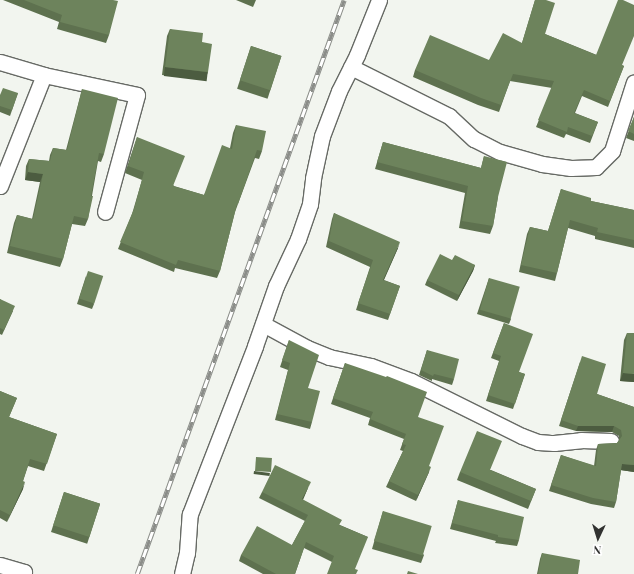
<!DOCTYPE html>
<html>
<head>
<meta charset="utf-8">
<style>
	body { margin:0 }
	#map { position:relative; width:634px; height:574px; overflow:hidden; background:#f2f5ef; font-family:"Playfair Display",serif }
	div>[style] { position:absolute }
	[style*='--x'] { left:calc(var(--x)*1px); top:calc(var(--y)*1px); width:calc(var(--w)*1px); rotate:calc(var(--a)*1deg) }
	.roads { filter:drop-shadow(1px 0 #676a65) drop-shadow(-1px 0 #676a65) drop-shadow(0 1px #676a65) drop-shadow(0 -1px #676a65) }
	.minor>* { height:15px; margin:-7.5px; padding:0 7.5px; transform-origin:7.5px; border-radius:7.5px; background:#fff }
	.rail>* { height:4.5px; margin-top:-2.25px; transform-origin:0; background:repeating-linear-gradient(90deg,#fff 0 9px,#8b8d89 0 18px); box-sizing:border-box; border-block:1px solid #8b8d89 }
	.wall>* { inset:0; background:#5e714f; transform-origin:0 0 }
	.shaded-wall>* { inset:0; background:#4c5c40; transform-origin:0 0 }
	.building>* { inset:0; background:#6d835c; transform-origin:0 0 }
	span { translate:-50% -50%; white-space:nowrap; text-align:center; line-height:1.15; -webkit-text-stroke:4px #fff; paint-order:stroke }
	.north { position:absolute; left:578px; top:518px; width:40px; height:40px; -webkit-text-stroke:3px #fff; paint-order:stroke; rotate:184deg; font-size:11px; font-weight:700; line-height:16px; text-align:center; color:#313230 }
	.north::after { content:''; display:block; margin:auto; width:14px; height:18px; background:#313230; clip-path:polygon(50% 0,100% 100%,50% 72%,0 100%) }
</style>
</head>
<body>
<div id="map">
	<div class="roads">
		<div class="minor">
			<i style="--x:0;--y:62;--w:46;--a:16.5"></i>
			<i style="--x:44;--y:75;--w:95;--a:12.1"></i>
			<i style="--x:137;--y:95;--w:121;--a:105.3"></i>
			<i style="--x:351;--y:67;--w:110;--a:26.6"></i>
			<i style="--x:449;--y:116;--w:34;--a:43"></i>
			<i style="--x:474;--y:139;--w:29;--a:27"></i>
			<i style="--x:500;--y:152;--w:44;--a:15.9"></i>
			<i style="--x:542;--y:164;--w:29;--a:8"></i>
			<i style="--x:571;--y:168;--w:25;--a:-2"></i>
			<i style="--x:596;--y:167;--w:23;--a:-45"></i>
			<i style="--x:612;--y:151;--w:72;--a:-72.3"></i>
			<i style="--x:0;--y:186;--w:119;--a:-68.4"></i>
			<i style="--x:263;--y:324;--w:50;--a:28.6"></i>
			<i style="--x:307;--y:348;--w:24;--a:22"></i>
			<i style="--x:329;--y:357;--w:43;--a:12.1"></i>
			<i style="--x:371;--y:366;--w:43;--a:20.6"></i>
			<i style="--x:411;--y:381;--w:124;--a:26.4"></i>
			<i style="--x:522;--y:436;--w:17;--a:21"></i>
			<i style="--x:538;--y:442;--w:16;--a:4"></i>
			<i style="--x:554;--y:443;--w:27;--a:-6"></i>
			<i style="--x:581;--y:440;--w:30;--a:2"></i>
			<i style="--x:0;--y:565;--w:25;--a:16"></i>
			<i style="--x:24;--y:572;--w:2;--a:117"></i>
			<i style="--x:182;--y:574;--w:22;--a:-77"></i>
			<i style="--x:187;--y:553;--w:39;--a:-86"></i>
			<i style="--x:190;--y:514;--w:180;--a:-68.8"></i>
			<i style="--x:255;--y:346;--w:64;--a:-70.7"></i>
			<i style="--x:276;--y:286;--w:52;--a:-64.9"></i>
			<i style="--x:298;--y:239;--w:37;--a:-71"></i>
			<i style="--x:310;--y:204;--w:26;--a:-83"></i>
			<i style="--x:313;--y:178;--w:43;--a:-77.9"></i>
			<i style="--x:322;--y:136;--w:48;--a:-69.3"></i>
			<i style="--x:339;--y:91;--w:40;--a:-63.4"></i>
			<i style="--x:357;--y:55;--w:59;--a:-68.2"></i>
		</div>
	</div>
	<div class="rail">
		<i style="--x:137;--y:574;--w:610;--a:-70.17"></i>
	</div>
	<div class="wall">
		<i style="clip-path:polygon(3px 0,113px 0,109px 35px,106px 43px,57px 29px,59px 22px)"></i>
		<i style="clip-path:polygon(236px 0,256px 0,253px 7px)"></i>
		<i style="clip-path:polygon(535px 0,545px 34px,624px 66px,608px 107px,582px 96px,575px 113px,598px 122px,590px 143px,566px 134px,564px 138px,536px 127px,552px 88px,510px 81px,499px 112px,478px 105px,413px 77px,415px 70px,489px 60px,522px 43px)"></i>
		<i style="clip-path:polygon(170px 29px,202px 42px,208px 72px,205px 80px,162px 75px,167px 36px)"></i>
		<i style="left:251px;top:46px;width:32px;height:45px;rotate:18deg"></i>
		<i style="clip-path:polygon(82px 89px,104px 154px,101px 162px,98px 161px,88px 219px,85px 226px,72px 224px,63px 259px,60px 267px,7px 253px,14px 223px,17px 215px,32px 219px,40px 182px,25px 180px,26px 166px,29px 159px,49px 161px,50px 155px,53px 148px,66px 150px,80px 97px)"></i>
		<i style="clip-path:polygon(18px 93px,10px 116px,0 112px,0 95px)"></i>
		<i style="clip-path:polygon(634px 117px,634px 141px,626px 138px)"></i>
		<i style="clip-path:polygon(236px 125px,262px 151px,259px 159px,255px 158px,235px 212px,220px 271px,217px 278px,175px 268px,174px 272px,118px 249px,132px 214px,142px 180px,125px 173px,137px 137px,174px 186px,204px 195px,230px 148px,233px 133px)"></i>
		<i style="clip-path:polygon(383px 142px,481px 168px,484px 156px,498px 197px,493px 226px,490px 234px,459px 228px,465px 193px,375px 169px)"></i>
		<i style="clip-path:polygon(561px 189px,591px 201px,634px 210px,634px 248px,595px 239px,595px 236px,568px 228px,557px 273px,555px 281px,519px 272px,527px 234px,530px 227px,548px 231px)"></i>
		<i style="clip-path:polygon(334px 213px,398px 248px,384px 280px,400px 286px,388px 320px,356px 310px,370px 267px,326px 247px,332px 219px)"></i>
		<i style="clip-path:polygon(452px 260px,475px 265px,473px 271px,457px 301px,425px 285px,427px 280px)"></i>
		<i style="clip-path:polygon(86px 276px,94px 304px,92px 309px,77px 304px)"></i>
		<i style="clip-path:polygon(489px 278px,511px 319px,509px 324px,477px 314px)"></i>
		<i style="clip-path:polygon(0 299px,13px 311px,2px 335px,0 334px)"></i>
		<i style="clip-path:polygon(504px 323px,519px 372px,525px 374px,513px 409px,486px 401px,499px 361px,491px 358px)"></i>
		<i style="clip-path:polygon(627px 333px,634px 382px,620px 381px,624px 340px)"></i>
		<i style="clip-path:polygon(289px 340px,308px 388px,312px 422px,310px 429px,275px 420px,288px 370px,280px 367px)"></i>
		<i style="clip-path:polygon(427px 350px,454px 379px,452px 385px,432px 379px,432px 381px,419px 375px)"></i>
		<i style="clip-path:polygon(580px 362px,597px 394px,634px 407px,634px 472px,621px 470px,616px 502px,614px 508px,591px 504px,549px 491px,561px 455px,594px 466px,596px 450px,598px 444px,617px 443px,619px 440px,619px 436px,612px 432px,576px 431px,559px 426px)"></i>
		<i style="clip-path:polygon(345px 363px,418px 417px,429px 466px,429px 472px,416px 501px,386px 487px,403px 451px,400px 450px,404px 439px,368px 425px,370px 418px,331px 404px)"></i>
		<i style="clip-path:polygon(0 391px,17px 398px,9px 417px,57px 434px,44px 471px,28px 466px,23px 481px,23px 489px,7px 522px,0 518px)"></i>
		<i style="clip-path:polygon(491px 470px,536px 489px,528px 509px,457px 480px,460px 472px)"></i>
		<i style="clip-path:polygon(308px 488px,303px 500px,340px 525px,368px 537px,332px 562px,304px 548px,295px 574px,263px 574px,239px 561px,241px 555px,292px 545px,305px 521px,259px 498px,262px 492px)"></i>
		<i style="left:64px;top:492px;width:38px;height:42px;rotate:18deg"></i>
		<i style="clip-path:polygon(458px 500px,519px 540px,517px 546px,495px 543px,496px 541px,450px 529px)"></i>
		<i style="clip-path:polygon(383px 511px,424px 555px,421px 563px,372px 549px)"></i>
		<i style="clip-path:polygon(542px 553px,578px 574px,537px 574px,540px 559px)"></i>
	</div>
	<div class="shaded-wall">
		<i style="left:165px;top:67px;width:43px;height:9px;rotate:7deg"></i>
		<i style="clip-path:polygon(28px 172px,43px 174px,40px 182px,25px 180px)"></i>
		<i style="clip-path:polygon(400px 242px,398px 248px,381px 286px,383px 280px)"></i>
		<i style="clip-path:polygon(475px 265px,473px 271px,457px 301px,459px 295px)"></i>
		<i style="clip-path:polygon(623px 373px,634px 374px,634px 382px,620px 381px)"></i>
		<i style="clip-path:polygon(578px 426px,614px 426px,612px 432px,576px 431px)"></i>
		<i style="clip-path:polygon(622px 464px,634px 465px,634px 472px,620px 470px)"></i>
		<i style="clip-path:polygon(431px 467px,429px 472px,416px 501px,418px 495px)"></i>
		<i style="left:254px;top:471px;width:16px;height:3px;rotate:7deg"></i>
		<i style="clip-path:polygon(25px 482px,23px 489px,7px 522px,10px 515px)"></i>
		<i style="clip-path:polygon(311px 482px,308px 488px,300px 505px,302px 499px)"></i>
	</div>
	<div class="building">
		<i style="clip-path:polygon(24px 0,113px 0,118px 1px,109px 35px,60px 22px,62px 15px)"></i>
		<i style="clip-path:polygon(535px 0,546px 0,555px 3px,545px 34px,596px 55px,618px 0,623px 0,634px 5px,634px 36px,622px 65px,624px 66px,610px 101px,584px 90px,574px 113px,598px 122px,592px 136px,568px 127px,567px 132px,538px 120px,554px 81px,513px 74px,501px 105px,481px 98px,415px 70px,430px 35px,489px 60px,503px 33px,522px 43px)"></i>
		<i style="clip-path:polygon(170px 29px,203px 33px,202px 42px,212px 44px,208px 72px,165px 67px)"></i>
		<i style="left:251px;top:46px;width:32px;height:36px;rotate:18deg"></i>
		<i style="clip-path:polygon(3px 88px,18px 93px,12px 110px,0 106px,0 95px)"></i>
		<i style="clip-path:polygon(82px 89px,118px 98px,104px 154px,99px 153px,91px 196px,93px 196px,88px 219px,74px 216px,63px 259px,10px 246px,17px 215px,33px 219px,43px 174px,28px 172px,29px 159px,50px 161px,53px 148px,67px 150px)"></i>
		<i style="clip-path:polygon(634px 117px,634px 134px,628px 131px)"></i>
		<i style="clip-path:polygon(236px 125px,266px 131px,262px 151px,257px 150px,238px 204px,237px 204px,220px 271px,178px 260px,176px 265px,120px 242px,134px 209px,144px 172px,128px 166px,137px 137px,185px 156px,173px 186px,204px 195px,222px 145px,232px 149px)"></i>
		<i style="clip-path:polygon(383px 142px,481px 168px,484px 156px,507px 162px,498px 197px,493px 226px,462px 221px,468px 186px,377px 162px)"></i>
		<i style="clip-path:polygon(561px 189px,591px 198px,591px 201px,634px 210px,634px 240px,597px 232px,598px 228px,570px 220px,557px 273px,521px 265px,530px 227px,548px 231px)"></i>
		<i style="clip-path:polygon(334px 213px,400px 242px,383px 280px,400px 286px,390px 314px,358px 303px,373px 260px,329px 241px)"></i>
		<i style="clip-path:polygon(440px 254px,452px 260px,455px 255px,475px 265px,459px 295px,427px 280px)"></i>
		<i style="left:88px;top:271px;width:16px;height:29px;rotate:18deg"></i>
		<i style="left:489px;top:278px;width:32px;height:33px;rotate:16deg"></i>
		<i style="clip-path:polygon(0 299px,15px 306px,4px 330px,0 328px)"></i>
		<i style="clip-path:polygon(504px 323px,533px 334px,519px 372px,525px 374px,515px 404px,488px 395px,501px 356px,493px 353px)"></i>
		<i style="clip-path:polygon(627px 333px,634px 333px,634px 374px,623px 373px)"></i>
		<i style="clip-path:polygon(289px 340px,319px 355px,308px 388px,320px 391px,312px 422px,277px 414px,290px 363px,282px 360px)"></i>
		<i style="clip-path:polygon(427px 350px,459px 359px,454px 379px,434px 374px,433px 376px,421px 370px)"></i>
		<i style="clip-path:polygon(582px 356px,606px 364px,597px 394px,634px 407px,634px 465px,622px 464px,616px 502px,593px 498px,551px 485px,561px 455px,596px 466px,598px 444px,617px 443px,622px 436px,621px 430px,614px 426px,578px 426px,561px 420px)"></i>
		<i style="clip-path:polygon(345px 363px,386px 377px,387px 376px,427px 392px,418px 417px,444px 426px,429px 466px,431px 467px,418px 495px,389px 481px,406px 445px,402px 444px,406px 434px,370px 419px,373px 412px,333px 398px)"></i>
		<i style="clip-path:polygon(0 391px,17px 398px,9px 417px,57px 434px,47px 464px,30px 459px,23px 481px,25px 482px,10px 515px,0 510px)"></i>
		<i style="clip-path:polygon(477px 431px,502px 441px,490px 470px,536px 489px,531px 501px,460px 472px)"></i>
		<i style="left:256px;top:457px;width:16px;height:14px;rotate:4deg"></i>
		<i style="clip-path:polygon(275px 465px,311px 482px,302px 499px,342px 520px,339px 525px,368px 537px,355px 569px,358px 570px,356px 574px,327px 574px,334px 556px,306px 542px,295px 574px,276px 574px,241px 555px,257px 526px,292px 545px,308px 515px,262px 492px)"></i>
		<i style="left:64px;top:492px;width:38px;height:35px;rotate:18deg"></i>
		<i style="clip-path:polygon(458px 500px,524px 517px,519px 540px,498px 537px,498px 535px,452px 523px)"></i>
		<i style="left:383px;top:511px;width:51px;height:31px;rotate:17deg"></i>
		<i style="clip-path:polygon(542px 553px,580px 560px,578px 574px,538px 574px)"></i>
		<i style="clip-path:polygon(408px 571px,418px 574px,407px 574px)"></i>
	</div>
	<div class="north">N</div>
</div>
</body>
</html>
